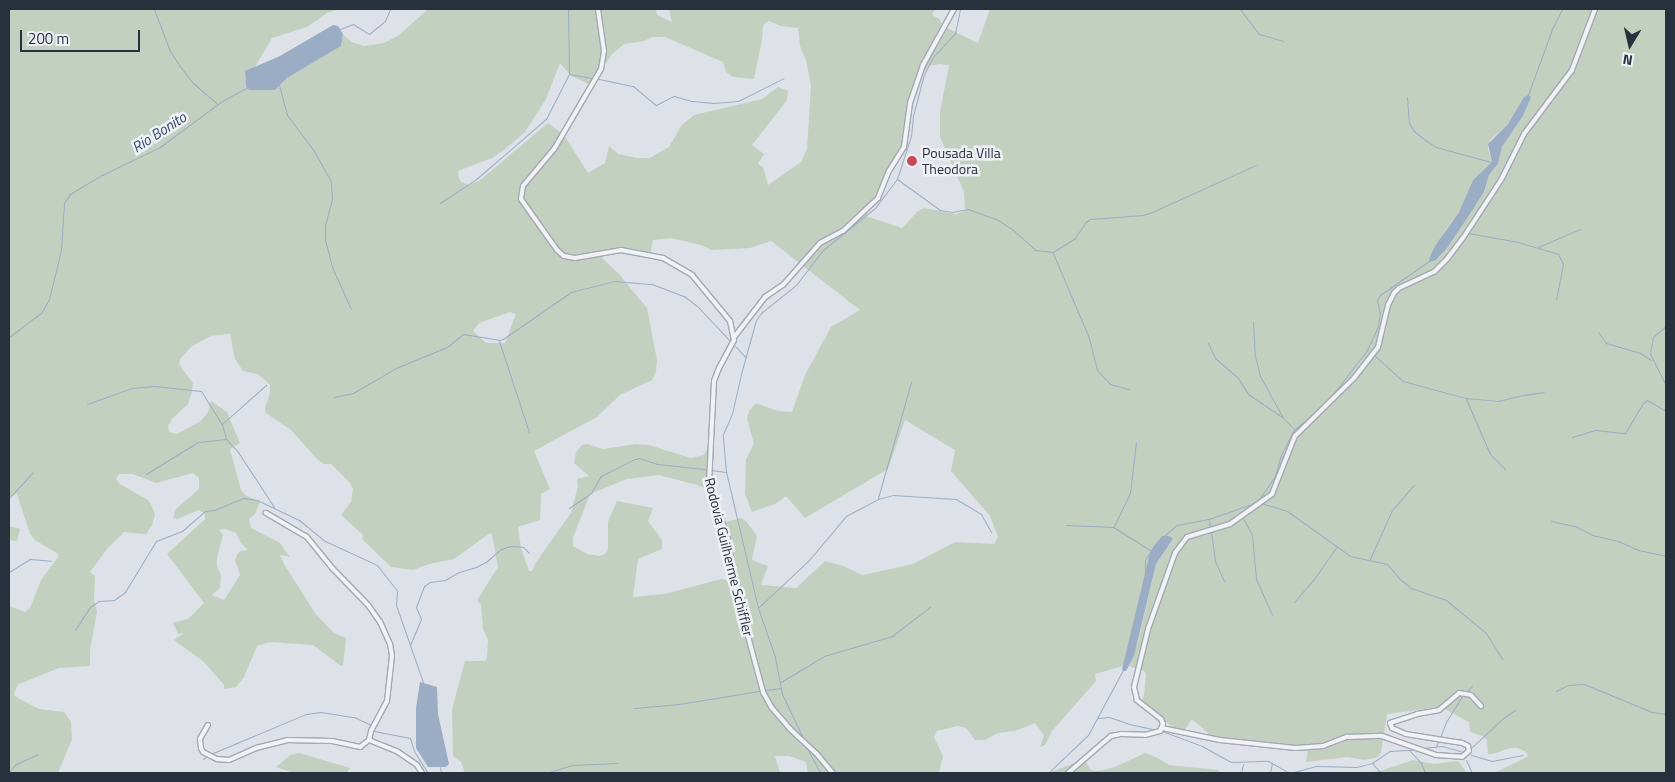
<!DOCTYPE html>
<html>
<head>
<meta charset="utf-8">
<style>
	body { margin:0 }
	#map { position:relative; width:1675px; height:782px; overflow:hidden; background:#dee1e7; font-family:"Titillium Web",sans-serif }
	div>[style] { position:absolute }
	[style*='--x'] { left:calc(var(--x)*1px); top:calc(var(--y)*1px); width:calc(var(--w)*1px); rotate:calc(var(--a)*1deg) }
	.green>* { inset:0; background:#c3d0c0 }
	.water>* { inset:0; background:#9badc5 }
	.stream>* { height:1px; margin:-0.5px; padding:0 0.5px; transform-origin:0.5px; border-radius:0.5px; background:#9badc5 }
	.roads { filter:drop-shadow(1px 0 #a4a8b1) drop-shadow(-1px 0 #a4a8b1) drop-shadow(0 1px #a4a8b1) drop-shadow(0 -1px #a4a8b1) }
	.minor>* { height:4px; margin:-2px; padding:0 2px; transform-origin:2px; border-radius:2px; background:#f1f2f6 }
	.dots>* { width:14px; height:14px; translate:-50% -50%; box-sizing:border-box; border:2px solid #eef0f5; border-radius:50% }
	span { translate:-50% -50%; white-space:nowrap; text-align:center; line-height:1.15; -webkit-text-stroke:5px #eef0f5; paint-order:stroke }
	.poi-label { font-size:14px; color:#282f3d }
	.left { translate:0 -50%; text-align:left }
	.street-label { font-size:14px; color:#282f3d }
	.water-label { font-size:15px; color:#354b6e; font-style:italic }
	.frame { position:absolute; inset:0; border:10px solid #282f3d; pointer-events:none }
	.north { position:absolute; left:1605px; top:20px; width:50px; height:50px; -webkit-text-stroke:4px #eef0f5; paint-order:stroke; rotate:189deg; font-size:14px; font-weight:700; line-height:20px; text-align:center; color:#282f3d }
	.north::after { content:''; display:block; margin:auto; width:18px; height:22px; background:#282f3d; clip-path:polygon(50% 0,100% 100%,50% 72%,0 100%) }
	.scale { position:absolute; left:20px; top:30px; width:120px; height:22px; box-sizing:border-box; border:2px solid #282f3d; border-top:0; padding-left:6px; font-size:15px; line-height:18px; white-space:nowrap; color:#282f3d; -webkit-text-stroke:4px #eef0f5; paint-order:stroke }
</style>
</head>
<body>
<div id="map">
	<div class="green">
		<i style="clip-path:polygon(evenodd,9px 9px,340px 9px,327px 13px,307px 27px,272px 38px,255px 67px,245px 72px,246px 87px,249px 90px,275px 90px,287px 78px,341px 46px,343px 35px,352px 42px,364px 46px,384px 43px,399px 35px,428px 9px,656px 9px,657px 15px,672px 22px,669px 9px,935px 9px,932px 15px,938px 18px,945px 27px,978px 43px,990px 9px,1666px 9px,1666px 773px,1494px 773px,1525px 758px,1528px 756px,1526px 752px,1518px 748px,1510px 748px,1493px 754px,1488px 754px,1487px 740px,1482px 736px,1470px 732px,1469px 722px,1441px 707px,1387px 714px,1381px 753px,1376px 758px,1364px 760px,1347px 757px,1306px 762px,1308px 749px,1254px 744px,1249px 741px,1234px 739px,1219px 743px,1192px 719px,1182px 733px,1140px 704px,1144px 695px,1146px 674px,1144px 671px,1129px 666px,1138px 642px,1156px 564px,1173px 540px,1169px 536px,1162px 536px,1123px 666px,1095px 674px,1096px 681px,1052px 731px,1045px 745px,1040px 747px,1044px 735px,1035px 723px,1015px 731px,998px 733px,985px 740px,975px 740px,966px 728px,958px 726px,937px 731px,934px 737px,943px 756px,939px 773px,808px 773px,806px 762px,789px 756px,775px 756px,780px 773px,465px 773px,461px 762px,453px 756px,452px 709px,465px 661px,485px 661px,487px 657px,488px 640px,483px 629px,481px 605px,477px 600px,498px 567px,492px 535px,490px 533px,454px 559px,429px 564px,413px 570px,391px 567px,362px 539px,363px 535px,341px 515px,351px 502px,353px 489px,350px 483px,331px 464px,324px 464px,317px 459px,291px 430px,266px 413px,265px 408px,270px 393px,270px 385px,258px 374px,243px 371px,235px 359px,230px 334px,227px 334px,211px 336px,192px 346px,181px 358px,179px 363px,183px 370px,193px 383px,192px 392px,188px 404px,172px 419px,168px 426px,169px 432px,177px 434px,201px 421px,208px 412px,211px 401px,227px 412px,240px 443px,230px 449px,241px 490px,245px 495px,260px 502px,255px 514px,249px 519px,251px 528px,280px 543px,290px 557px,280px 555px,284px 564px,315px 613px,334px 633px,346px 638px,343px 665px,341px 666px,313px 645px,270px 642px,257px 646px,244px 677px,236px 687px,224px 689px,224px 685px,204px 662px,174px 640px,184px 633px,178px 634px,173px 623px,188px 619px,204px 603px,167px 554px,205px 519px,205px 514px,199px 510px,177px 519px,173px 518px,176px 509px,199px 489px,199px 478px,193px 473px,156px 483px,133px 474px,119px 474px,116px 479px,120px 484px,148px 500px,151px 504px,155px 515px,152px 525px,146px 534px,124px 532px,107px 549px,90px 572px,95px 576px,94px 600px,97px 612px,90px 650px,90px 666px,59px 668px,19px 684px,16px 688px,14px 695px,18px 698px,39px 709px,64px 712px,71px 722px,72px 739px,58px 773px,9px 773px,9px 606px,25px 612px,30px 608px,41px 580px,58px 557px,58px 554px,35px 540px,30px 534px,17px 494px,9px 497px,9px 9px,769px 21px,781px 26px,798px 28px,800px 46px,806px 60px,811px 85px,807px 149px,801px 162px,768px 185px,763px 167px,758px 164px,764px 154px,752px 145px,787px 100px,788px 91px,778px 87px,762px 99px,694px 115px,681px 126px,669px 147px,650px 158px,636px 158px,618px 154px,609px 146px,605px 163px,588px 173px,564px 135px,548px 123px,479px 181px,469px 185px,461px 182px,459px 178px,458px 171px,492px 158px,504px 150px,525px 132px,546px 99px,560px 63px,571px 76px,591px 85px,612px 54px,624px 44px,644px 41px,652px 37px,665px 37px,723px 62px,726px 72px,733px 77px,754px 79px,762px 40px,763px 25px,769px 21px,9px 9px,939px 64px,949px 65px,940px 112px,940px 137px,964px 192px,965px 211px,956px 214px,924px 208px,918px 211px,902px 228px,866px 216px,903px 141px,917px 78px,929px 66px,939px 64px,9px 9px,1525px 96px,1526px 108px,1523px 116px,1502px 147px,1498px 164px,1489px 175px,1484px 192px,1470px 214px,1440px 256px,1436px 260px,1429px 259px,1446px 229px,1459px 212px,1473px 180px,1492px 162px,1488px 149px,1490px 140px,1508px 124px,1525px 96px,9px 9px,671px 238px,701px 245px,712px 250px,750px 248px,771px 241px,860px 310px,831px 327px,805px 375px,792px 412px,778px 411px,756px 403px,749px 411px,747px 418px,754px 444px,746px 459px,745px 494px,752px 512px,775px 504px,786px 496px,805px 518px,888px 469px,905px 420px,955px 450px,951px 471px,990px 516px,998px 537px,994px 544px,955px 542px,913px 564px,863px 575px,843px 566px,825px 561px,796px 588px,761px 585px,768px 566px,752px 560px,757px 536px,746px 521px,741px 518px,721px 523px,732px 581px,721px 579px,665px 594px,633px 597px,638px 559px,662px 549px,662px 540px,648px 521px,653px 508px,617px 501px,608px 522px,608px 549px,605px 554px,600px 556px,587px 554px,573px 546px,573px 538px,590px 494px,627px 479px,659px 475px,697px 485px,711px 491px,707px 476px,708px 448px,704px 455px,691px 458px,649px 445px,636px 444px,603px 449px,587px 444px,582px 445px,576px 452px,574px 463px,589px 476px,577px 479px,578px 486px,571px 513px,536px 562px,532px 571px,529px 571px,521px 548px,518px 527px,540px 520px,541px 494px,550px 489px,534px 451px,597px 417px,620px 395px,652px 380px,656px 372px,657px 360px,647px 308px,618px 273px,603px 259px,601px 255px,622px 252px,650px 256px,653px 240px,671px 238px,9px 9px,510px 312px,516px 314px,505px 343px,486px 343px,473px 331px,479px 323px,510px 312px,9px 9px,225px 529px,236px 533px,241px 543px,248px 550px,240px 551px,237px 555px,235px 560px,240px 575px,224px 600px,212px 595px,220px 588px,221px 575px,217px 566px,217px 558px,223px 535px,219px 530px,225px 529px)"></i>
		<i style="clip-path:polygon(9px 526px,20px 529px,17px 541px,9px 540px)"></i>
		<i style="clip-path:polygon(299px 753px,350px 768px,347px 773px,294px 773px,276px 767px,290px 755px)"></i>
		<i style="clip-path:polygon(1145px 753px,1158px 758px,1169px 765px,1219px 770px,1220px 773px,1048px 773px,1080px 761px,1086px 762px,1090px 769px,1095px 771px,1104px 770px,1115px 767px)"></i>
		<i style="clip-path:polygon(1413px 760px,1434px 764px,1458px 761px,1467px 773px,1363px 773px,1380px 771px)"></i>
	</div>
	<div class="water">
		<i style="clip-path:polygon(333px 25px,338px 26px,343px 34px,341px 46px,287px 78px,275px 90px,249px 90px,246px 87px,245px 71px,280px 56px)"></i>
		<i style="clip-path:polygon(1528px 95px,1531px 97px,1523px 116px,1502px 147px,1498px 164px,1489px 175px,1484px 192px,1470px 214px,1447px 248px,1436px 260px,1430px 262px,1429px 259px,1435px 246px,1459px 212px,1473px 180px,1492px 162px,1488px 144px,1508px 124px,1524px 97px)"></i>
		<i style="clip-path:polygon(1162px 536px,1169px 536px,1173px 539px,1156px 564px,1134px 656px,1126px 671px,1123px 671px,1122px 669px,1149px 557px,1153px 547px)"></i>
		<i style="clip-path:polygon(420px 682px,437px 687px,438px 714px,449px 764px,446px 767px,428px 767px,416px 748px,416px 708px)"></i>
	</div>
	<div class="stream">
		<i style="--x:154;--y:9;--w:45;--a:69.1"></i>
		<i style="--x:170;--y:51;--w:17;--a:57"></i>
		<i style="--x:179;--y:65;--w:23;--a:52"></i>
		<i style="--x:193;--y:83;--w:32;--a:41"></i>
		<i style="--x:1240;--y:9;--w:31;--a:53"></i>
		<i style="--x:1259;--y:34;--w:25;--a:16"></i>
		<i style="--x:340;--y:29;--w:14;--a:-21"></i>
		<i style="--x:353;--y:24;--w:19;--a:32"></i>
		<i style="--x:369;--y:34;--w:21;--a:-39"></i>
		<i style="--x:385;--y:21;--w:13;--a:-67"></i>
		<i style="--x:569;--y:74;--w:23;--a:10"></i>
		<i style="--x:599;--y:79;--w:35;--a:12"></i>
		<i style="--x:633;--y:86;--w:30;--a:40"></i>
		<i style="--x:656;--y:105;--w:20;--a:-27"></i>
		<i style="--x:674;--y:96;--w:19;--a:16"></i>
		<i style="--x:692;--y:101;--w:22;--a:5"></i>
		<i style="--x:714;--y:103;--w:24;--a:-5"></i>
		<i style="--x:738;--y:101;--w:51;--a:-26.6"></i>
		<i style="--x:279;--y:85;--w:31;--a:75"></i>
		<i style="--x:287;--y:115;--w:45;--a:53.1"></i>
		<i style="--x:314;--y:151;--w:35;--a:61"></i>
		<i style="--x:331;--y:182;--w:17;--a:87"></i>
		<i style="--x:332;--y:199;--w:28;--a:105"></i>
		<i style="--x:325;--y:226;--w:14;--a:90"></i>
		<i style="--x:325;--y:240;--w:28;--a:75"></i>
		<i style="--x:332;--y:267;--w:46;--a:65.7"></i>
		<i style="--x:1528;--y:95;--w:70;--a:-70"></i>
		<i style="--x:1552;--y:29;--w:22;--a:-63"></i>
		<i style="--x:1407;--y:97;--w:26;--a:86"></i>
		<i style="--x:1409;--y:123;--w:9;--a:58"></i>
		<i style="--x:1414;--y:131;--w:14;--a:39"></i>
		<i style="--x:1425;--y:140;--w:13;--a:32"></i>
		<i style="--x:1436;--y:147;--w:57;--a:15.3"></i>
		<i style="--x:897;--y:179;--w:53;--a:35.8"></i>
		<i style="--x:940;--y:210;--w:12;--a:9"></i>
		<i style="--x:952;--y:212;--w:16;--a:-11"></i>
		<i style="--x:968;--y:209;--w:30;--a:20"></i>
		<i style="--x:996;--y:219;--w:19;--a:32"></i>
		<i style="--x:1012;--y:229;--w:31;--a:42"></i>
		<i style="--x:1035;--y:250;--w:18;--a:6"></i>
		<i style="--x:1053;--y:252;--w:25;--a:-32"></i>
		<i style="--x:1074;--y:239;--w:21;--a:-55"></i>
		<i style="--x:1086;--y:222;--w:5;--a:-37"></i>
		<i style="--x:1090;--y:219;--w:53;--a:-4.3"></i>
		<i style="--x:1143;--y:215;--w:9;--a:-18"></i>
		<i style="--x:1152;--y:212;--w:114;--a:-24.3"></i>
		<i style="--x:440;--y:203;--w:42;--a:-33.3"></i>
		<i style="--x:475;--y:180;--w:94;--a:-40.7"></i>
		<i style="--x:546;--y:119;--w:51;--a:-62.9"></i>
		<i style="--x:569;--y:74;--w:65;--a:-90.9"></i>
		<i style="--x:1468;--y:233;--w:51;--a:10.2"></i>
		<i style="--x:1518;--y:242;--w:42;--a:16.7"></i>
		<i style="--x:1558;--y:254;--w:11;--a:63"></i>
		<i style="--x:1563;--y:264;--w:36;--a:101"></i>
		<i style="--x:1538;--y:247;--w:46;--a:-23.2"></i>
		<i style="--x:1053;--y:253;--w:92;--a:67"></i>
		<i style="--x:1089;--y:338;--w:33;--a:76"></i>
		<i style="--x:1097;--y:370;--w:19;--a:47"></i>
		<i style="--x:1110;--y:384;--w:20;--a:15"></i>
		<i style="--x:1253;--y:321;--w:35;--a:87"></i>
		<i style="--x:1255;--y:356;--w:21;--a:76"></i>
		<i style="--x:1260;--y:376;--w:46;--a:61.2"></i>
		<i style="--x:1666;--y:326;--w:17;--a:140"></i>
		<i style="--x:1653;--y:337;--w:17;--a:100"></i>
		<i style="--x:1650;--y:354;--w:36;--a:63"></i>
		<i style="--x:1598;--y:332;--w:14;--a:54"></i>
		<i style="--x:1606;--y:343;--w:35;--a:16"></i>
		<i style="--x:1640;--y:353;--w:13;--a:32"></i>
		<i style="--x:9;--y:337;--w:40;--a:-37"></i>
		<i style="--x:41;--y:313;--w:16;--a:-60"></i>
		<i style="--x:49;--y:299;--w:50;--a:-76.2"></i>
		<i style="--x:61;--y:250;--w:47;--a:-86.3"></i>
		<i style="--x:64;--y:203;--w:11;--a:-56"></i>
		<i style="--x:70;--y:194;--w:37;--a:-31"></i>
		<i style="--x:102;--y:175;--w:64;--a:-25.8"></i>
		<i style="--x:160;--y:147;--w:77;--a:-36.6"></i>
		<i style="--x:222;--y:101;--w:30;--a:-28"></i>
		<i style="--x:499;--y:341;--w:96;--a:71.8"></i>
		<i style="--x:1208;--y:343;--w:17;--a:65"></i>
		<i style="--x:1215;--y:358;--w:30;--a:41"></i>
		<i style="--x:1238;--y:378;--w:19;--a:58"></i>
		<i style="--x:1248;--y:394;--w:41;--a:34.1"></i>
		<i style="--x:1282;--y:417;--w:17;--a:45"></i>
		<i style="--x:735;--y:346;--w:16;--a:47"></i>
		<i style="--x:1374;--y:355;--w:39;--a:42"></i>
		<i style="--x:1403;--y:381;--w:64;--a:15.3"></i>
		<i style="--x:1465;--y:398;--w:33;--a:5"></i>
		<i style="--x:1498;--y:401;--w:21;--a:-14"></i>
		<i style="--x:1518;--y:396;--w:26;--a:-9"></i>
		<i style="--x:334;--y:397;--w:19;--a:-12"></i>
		<i style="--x:353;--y:393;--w:50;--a:-30.2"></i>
		<i style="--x:396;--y:368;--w:55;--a:-22.4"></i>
		<i style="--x:447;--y:347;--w:21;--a:-39"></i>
		<i style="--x:463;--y:334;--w:36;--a:9"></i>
		<i style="--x:499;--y:340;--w:4;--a:-14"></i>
		<i style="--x:503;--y:339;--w:83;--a:-34.7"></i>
		<i style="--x:571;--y:292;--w:44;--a:-14.3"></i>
		<i style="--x:614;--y:281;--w:38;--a:5"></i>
		<i style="--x:652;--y:284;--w:34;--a:21"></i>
		<i style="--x:684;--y:296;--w:18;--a:38"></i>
		<i style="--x:698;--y:307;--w:47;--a:46.7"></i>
		<i style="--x:1466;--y:399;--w:60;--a:66.4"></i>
		<i style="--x:1490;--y:454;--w:21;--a:45"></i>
		<i style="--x:87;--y:404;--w:48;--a:-19.6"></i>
		<i style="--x:132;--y:388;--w:22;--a:-5"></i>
		<i style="--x:154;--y:386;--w:47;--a:6.1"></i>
		<i style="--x:201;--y:391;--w:39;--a:58"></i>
		<i style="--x:222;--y:424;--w:16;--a:75"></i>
		<i style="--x:226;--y:439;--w:18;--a:47"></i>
		<i style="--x:238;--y:452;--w:66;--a:56.8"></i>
		<i style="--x:222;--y:424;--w:59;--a:-41.6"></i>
		<i style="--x:1572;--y:437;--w:24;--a:-17"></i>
		<i style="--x:1595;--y:430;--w:30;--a:6"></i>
		<i style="--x:1625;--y:433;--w:35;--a:-59"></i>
		<i style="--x:1643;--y:403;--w:5;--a:-37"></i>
		<i style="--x:1647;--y:400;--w:22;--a:30"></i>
		<i style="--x:712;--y:470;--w:13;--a:9"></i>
		<i style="--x:146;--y:474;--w:61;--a:-31.6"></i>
		<i style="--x:198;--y:442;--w:28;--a:-6"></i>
		<i style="--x:9;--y:498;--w:35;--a:-47"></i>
		<i style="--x:878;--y:498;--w:121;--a:-74.1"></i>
		<i style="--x:1261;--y:503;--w:27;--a:17"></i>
		<i style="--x:1287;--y:511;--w:77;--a:35.5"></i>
		<i style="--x:1350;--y:556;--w:38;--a:12"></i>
		<i style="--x:1387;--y:564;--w:21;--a:49"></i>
		<i style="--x:1401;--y:580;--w:13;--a:39"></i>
		<i style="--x:1411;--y:588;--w:37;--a:19"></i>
		<i style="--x:1446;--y:600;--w:52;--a:39.5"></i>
		<i style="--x:1486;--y:633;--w:31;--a:58"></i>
		<i style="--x:569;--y:508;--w:27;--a:-34"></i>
		<i style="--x:591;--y:493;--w:20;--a:-60"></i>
		<i style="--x:601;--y:476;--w:35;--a:-27"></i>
		<i style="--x:632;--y:460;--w:7;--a:-16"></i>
		<i style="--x:639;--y:458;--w:20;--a:18"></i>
		<i style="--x:658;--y:464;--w:47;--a:6.1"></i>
		<i style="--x:1243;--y:518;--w:19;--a:62"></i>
		<i style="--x:1252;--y:535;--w:44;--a:84.8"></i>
		<i style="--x:1256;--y:579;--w:39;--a:66"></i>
		<i style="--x:1209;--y:520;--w:8;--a:83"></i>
		<i style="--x:1551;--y:521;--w:25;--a:12"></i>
		<i style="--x:1575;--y:526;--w:19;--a:28"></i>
		<i style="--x:1592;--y:535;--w:27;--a:13"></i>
		<i style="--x:1618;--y:541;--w:22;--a:24"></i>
		<i style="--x:1638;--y:550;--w:29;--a:12"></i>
		<i style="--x:1066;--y:525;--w:47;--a:2.4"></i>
		<i style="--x:1113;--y:527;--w:44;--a:31.9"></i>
		<i style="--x:1114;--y:526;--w:37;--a:-64"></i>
		<i style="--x:1130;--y:493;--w:51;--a:-83.3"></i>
		<i style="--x:1211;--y:532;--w:29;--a:82"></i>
		<i style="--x:1215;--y:561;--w:22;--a:66"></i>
		<i style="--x:1163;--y:537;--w:18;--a:-41"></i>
		<i style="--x:1177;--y:525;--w:33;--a:-11"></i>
		<i style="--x:1209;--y:519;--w:51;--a:-19.5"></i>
		<i style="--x:1257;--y:502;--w:32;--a:-55"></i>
		<i style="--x:1275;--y:476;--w:22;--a:-74"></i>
		<i style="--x:1281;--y:455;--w:28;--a:-63"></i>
		<i style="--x:1294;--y:430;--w:43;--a:-40.3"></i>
		<i style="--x:1327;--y:402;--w:66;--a:-52.4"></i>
		<i style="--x:1367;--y:350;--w:26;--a:-65"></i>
		<i style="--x:1378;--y:326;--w:12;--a:-81"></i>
		<i style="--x:1380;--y:314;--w:14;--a:-102"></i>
		<i style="--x:1377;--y:300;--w:6;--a:-59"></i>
		<i style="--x:1380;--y:295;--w:60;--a:-34.8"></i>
		<i style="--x:1370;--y:559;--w:54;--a:-65.8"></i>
		<i style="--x:1392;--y:510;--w:33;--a:-49"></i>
		<i style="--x:9;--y:572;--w:25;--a:-32"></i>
		<i style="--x:30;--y:559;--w:21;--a:5"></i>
		<i style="--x:1145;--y:572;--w:12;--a:-90"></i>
		<i style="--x:1145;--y:560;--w:13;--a:-58"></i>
		<i style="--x:1294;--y:602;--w:30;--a:-49"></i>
		<i style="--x:1314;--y:579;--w:39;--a:-55"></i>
		<i style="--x:759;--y:607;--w:69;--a:-43.2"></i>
		<i style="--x:809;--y:560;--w:57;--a:-49.9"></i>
		<i style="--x:846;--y:516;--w:36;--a:-28"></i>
		<i style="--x:878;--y:499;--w:16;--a:-15"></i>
		<i style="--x:893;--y:495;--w:63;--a:3.6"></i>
		<i style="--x:956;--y:499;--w:29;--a:31"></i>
		<i style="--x:981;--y:514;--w:21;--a:61"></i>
		<i style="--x:75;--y:630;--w:27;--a:-57"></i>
		<i style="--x:90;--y:607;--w:11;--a:-34"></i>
		<i style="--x:99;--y:601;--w:15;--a:-4"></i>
		<i style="--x:114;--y:600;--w:14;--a:-36"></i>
		<i style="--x:125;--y:592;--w:60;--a:-58.7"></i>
		<i style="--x:156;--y:541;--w:28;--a:-21"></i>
		<i style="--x:182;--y:531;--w:30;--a:-41"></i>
		<i style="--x:205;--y:511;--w:9;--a:-6"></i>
		<i style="--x:214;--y:510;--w:32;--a:-22"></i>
		<i style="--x:244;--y:498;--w:13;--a:9"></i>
		<i style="--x:257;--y:500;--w:47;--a:25.5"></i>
		<i style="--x:299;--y:520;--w:33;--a:39"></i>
		<i style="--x:325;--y:541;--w:57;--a:24.8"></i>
		<i style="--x:377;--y:565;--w:33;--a:52"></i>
		<i style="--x:397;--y:591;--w:14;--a:94"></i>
		<i style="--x:396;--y:605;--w:82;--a:70.7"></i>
		<i style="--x:410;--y:645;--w:28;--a:-67"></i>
		<i style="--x:421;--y:619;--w:13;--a:-113"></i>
		<i style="--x:416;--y:607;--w:22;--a:-69"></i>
		<i style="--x:424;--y:586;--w:7;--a:-34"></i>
		<i style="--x:430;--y:582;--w:15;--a:-8"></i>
		<i style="--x:445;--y:580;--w:16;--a:-30"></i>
		<i style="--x:459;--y:572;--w:18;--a:-16"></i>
		<i style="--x:476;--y:567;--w:11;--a:-27"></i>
		<i style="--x:486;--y:562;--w:20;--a:-41"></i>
		<i style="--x:501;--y:549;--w:9;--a:-18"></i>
		<i style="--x:510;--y:546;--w:13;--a:4"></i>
		<i style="--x:523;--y:547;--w:8;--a:45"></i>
		<i style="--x:781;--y:682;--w:50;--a:-31.2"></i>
		<i style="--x:824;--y:656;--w:71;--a:-16.4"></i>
		<i style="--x:892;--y:636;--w:48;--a:-37.3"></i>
		<i style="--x:766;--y:690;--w:15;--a:-8"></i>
		<i style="--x:1468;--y:690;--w:6;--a:-45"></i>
		<i style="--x:1556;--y:691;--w:13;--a:-27"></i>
		<i style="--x:1568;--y:685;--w:16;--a:-4"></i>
		<i style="--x:1584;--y:684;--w:74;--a:22.4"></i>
		<i style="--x:1652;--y:712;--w:14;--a:8"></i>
		<i style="--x:634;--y:708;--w:45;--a:-5.1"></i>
		<i style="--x:679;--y:704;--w:81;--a:-9.2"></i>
		<i style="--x:1098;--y:718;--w:11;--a:-5"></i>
		<i style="--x:1109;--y:717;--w:21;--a:19"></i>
		<i style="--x:1129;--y:724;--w:30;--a:12"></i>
		<i style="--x:374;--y:731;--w:37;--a:11"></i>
		<i style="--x:410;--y:738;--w:14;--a:73"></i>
		<i style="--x:414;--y:751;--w:26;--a:58"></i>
		<i style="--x:1162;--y:731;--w:43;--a:20.6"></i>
		<i style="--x:1202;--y:746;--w:33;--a:29"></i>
		<i style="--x:1231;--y:762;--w:37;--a:-2"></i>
		<i style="--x:1268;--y:761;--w:25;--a:29"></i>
		<i style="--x:1290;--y:773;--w:27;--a:-15"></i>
		<i style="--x:1316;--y:766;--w:41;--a:1.4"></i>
		<i style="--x:1357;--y:767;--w:16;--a:-15"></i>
		<i style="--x:1372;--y:763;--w:22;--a:-34"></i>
		<i style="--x:1390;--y:751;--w:22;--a:-3"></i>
		<i style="--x:1441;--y:735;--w:14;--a:-69"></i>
		<i style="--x:1446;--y:722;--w:31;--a:-58"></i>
		<i style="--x:803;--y:738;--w:49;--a:-115.5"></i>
		<i style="--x:782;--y:694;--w:38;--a:-101"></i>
		<i style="--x:775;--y:657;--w:52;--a:-109.1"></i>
		<i style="--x:758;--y:608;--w:140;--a:-103.2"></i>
		<i style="--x:726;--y:472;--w:38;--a:-95"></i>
		<i style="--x:723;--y:434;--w:22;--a:-66"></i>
		<i style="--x:732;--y:414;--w:41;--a:-77.3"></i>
		<i style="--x:741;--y:374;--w:56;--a:-74.5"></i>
		<i style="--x:756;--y:320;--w:9;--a:-54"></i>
		<i style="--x:761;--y:313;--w:45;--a:-38.7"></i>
		<i style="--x:796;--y:285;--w:44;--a:-52.4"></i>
		<i style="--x:823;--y:250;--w:67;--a:-38.9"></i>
		<i style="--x:875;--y:208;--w:36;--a:-53"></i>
		<i style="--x:897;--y:179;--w:45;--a:-72"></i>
		<i style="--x:911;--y:136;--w:20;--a:-84"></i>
		<i style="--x:913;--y:116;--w:43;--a:-75.3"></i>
		<i style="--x:924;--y:74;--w:19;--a:-62"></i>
		<i style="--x:933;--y:57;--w:33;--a:-47"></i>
		<i style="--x:955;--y:33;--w:25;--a:-78"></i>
		<i style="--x:1436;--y:746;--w:4;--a:-63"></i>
		<i style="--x:1472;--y:747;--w:41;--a:-43"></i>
		<i style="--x:1502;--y:719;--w:16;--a:-35"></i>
		<i style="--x:1423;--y:748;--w:19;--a:-6"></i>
		<i style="--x:1442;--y:746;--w:25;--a:16"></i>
		<i style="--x:808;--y:750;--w:26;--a:62"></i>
		<i style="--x:1409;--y:750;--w:18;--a:47"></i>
		<i style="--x:1421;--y:763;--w:11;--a:68"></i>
		<i style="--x:213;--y:753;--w:101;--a:-22.8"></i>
		<i style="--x:306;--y:714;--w:15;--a:-8"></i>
		<i style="--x:321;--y:712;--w:33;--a:9"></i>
		<i style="--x:354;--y:717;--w:17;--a:25"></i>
		<i style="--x:1471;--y:755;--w:22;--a:16"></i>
		<i style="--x:1492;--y:761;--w:31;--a:-11"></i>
		<i style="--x:203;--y:759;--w:5;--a:-37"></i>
		<i style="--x:1466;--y:760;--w:14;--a:65"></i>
		<i style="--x:1372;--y:763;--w:13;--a:48"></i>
		<i style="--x:440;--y:767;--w:6;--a:81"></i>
		<i style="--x:9;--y:772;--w:11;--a:-49"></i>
		<i style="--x:16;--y:764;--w:24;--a:-24"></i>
		<i style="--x:546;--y:773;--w:27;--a:-17"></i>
		<i style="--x:572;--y:765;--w:45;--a:-2.5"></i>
		<i style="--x:1048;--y:773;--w:55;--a:-43.5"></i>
		<i style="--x:1088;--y:735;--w:74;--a:-61.7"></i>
		<i style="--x:1241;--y:773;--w:9;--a:-77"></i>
		<i style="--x:1270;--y:773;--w:10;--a:-79"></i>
	</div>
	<div class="roads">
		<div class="minor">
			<i style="--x:598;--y:9;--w:42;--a:81.9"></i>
			<i style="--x:604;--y:51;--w:18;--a:99"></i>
			<i style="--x:601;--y:69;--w:93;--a:120.4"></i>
			<i style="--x:554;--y:149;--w:48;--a:130"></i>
			<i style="--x:523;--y:186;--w:13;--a:99"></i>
			<i style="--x:521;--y:199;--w:62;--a:54.8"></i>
			<i style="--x:557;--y:250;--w:9;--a:41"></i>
			<i style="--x:564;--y:256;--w:11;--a:10"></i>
			<i style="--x:575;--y:258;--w:47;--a:-9.9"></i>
			<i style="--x:621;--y:250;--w:43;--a:10.8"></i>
			<i style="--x:663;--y:258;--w:34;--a:30"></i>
			<i style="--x:692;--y:275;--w:60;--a:50.4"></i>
			<i style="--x:730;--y:321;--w:19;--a:78"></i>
			<i style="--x:734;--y:340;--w:32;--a:118"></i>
			<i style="--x:719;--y:368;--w:14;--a:111"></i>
			<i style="--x:714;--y:381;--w:103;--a:92.8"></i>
			<i style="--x:709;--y:484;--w:58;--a:70.9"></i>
			<i style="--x:728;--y:539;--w:49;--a:81.9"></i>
			<i style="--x:735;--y:588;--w:108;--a:74.9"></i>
			<i style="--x:763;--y:692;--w:18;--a:61"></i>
			<i style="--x:772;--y:708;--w:28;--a:49"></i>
			<i style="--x:790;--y:729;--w:35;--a:43"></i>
			<i style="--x:816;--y:753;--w:26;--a:50"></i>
			<i style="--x:735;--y:336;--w:49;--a:-52.4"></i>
			<i style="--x:765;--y:297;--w:22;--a:-34"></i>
			<i style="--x:783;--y:285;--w:56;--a:-48.6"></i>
			<i style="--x:820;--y:243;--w:26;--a:-28"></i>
			<i style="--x:843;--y:231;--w:48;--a:-43.3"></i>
			<i style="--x:878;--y:198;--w:29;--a:-68"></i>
			<i style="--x:889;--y:171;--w:28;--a:-58"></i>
			<i style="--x:904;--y:147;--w:44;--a:-82.2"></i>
			<i style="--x:910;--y:103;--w:40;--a:-71.1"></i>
			<i style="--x:923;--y:65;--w:64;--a:-61"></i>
			<i style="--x:208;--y:725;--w:16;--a:120"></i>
			<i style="--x:200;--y:739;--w:9;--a:84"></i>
			<i style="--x:201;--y:748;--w:4;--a:63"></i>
			<i style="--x:203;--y:752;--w:16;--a:27"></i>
			<i style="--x:217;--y:759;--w:12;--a:5"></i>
			<i style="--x:229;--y:760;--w:30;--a:-24"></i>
			<i style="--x:256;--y:748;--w:32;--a:-14"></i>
			<i style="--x:287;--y:740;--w:45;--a:1.3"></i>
			<i style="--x:332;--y:741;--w:29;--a:12"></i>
			<i style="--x:360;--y:747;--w:11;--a:-38"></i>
			<i style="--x:369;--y:740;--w:9;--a:-77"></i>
			<i style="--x:371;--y:731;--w:34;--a:-62"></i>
			<i style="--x:387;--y:701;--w:45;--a:-83.7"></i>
			<i style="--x:392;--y:656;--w:12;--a:-99"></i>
			<i style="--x:390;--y:644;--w:24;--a:-114"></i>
			<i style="--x:380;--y:622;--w:19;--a:-125"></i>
			<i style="--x:369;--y:606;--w:52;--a:-134.2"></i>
			<i style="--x:333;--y:569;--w:41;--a:-129.1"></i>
			<i style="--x:307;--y:537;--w:48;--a:-149.7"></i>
			<i style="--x:1162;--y:728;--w:59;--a:11.7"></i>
			<i style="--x:1220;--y:740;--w:76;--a:6"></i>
			<i style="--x:1296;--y:748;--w:27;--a:-4"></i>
			<i style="--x:1323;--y:746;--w:26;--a:-21"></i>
			<i style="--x:1347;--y:737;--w:35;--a:-2"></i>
			<i style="--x:1382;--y:736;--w:57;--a:19.4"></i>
			<i style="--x:1436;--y:755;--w:26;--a:4"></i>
			<i style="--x:1462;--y:757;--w:9;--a:-41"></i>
			<i style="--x:1469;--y:751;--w:5;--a:-101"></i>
			<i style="--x:1468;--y:746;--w:7;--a:-153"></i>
			<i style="--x:1462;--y:743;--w:57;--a:-170.9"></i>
			<i style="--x:1406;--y:734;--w:15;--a:-157"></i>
			<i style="--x:1392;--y:728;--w:5;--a:-112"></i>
			<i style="--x:1390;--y:723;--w:28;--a:-18"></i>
			<i style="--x:1417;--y:714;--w:22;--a:-10"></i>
			<i style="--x:1439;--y:710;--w:26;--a:-40"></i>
			<i style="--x:1459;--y:693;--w:12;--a:9"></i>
			<i style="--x:1471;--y:695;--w:15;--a:48"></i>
			<i style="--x:369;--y:740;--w:31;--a:22"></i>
			<i style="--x:398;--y:752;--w:23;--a:34"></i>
			<i style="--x:417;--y:765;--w:9;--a:58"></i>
			<i style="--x:1068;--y:773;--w:57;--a:-40.7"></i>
			<i style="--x:1111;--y:736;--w:10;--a:-11"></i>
			<i style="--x:1121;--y:734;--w:24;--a:2"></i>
			<i style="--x:1145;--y:735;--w:16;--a:-15"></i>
			<i style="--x:1160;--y:731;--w:8;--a:-67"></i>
			<i style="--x:1163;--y:724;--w:5;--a:-112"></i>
			<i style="--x:1161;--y:719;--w:31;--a:-142"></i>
			<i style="--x:1137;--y:700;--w:13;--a:-103"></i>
			<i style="--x:1134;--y:687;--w:60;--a:-76.4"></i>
			<i style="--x:1148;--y:629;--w:81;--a:-70.4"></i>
			<i style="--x:1175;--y:553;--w:20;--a:-53"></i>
			<i style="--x:1187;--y:537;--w:45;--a:-16.8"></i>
			<i style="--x:1230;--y:524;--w:52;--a:-35.5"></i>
			<i style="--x:1272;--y:494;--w:62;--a:-68.4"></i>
			<i style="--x:1295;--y:436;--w:83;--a:-44.5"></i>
			<i style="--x:1354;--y:378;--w:39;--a:-52"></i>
			<i style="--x:1378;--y:347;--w:43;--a:-76.6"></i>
			<i style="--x:1388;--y:305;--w:13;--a:-63"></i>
			<i style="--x:1394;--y:293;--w:7;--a:-45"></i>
			<i style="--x:1399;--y:288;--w:38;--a:-25"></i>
			<i style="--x:1434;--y:272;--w:18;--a:-45"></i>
			<i style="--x:1447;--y:259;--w:26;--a:-53"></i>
			<i style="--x:1463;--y:238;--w:69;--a:-56.8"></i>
			<i style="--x:1501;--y:180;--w:51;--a:-63.4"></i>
			<i style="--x:1524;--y:134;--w:80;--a:-53.1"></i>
			<i style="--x:1572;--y:70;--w:65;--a:-69.3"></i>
		</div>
	</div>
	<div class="dots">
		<i style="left:912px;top:161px;background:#c54a55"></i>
	</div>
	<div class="poi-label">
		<span class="left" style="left:922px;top:161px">Pousada Villa<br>Theodora</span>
	</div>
	<div class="street-label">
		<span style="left:729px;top:557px;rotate:76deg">Rodovia Guilherme Schiffler</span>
	</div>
	<div class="water-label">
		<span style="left:159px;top:132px;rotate:-33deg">Rio Bonito</span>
	</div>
	<div class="frame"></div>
	<div class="north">N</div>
	<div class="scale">200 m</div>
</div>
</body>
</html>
